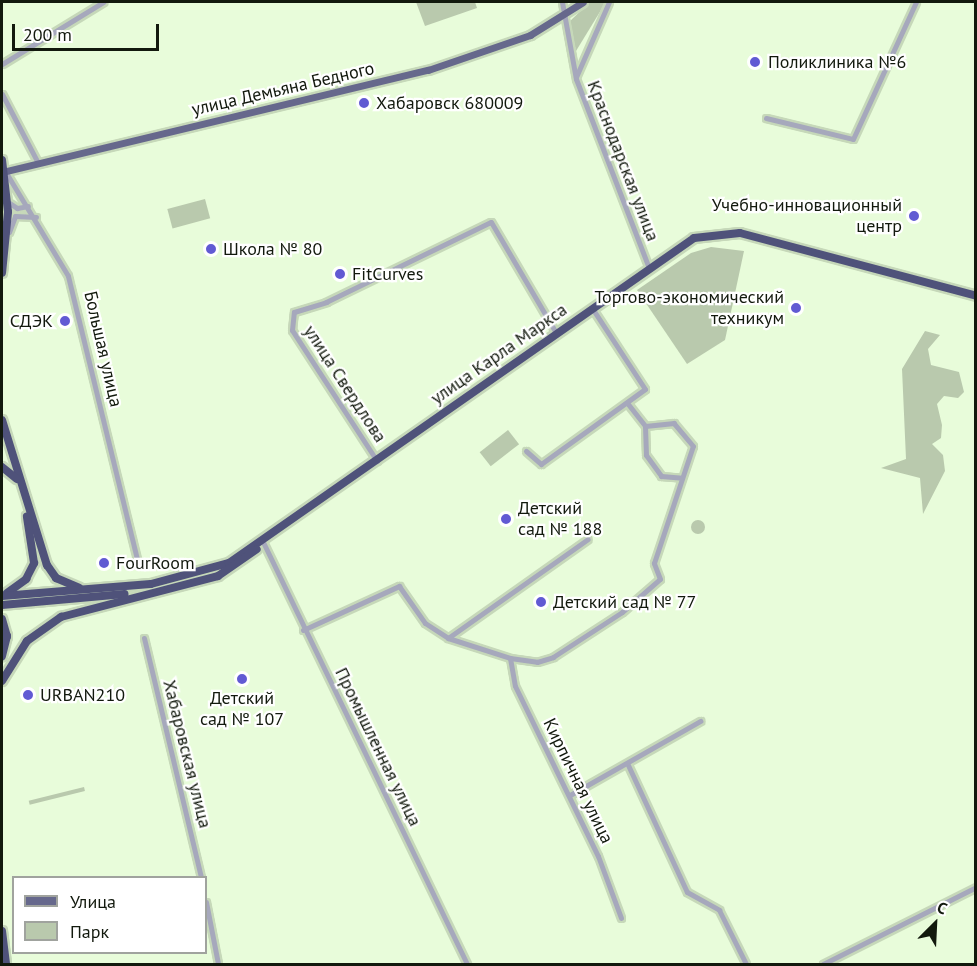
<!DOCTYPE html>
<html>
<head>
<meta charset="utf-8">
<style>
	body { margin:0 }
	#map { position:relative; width:977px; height:966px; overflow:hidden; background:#e8fcda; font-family:"PT Sans",sans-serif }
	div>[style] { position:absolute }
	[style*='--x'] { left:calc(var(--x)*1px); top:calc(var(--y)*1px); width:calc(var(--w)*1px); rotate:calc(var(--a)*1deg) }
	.green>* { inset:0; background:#b9c9ad; transform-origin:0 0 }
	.round { border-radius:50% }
	.roads { filter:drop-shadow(2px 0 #c6d8b9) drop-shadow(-2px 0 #c6d8b9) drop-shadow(0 2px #c6d8b9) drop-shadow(0 -2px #c6d8b9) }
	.minor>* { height:5px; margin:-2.5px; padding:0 2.5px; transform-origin:2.5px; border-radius:2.5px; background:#a6a8bc }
	.major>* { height:7px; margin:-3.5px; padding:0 3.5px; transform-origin:3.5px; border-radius:3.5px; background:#66688c }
	.highway>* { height:8px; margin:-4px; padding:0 4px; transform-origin:4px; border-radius:4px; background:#4f527a }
	.dots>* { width:16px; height:16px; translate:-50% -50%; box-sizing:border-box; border:3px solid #fff; border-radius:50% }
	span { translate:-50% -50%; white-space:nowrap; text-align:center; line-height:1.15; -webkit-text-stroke:4.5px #fff; paint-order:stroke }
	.poi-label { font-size:18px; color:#12190d }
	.left { translate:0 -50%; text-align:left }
	.right { translate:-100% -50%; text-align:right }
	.street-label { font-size:18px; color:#12190d }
	.frame { position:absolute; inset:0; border:3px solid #12190d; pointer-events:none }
	.legend { position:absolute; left:12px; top:876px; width:195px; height:78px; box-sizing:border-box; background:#fff; border:2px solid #a0a39e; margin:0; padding:8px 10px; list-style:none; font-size:18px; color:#12190d }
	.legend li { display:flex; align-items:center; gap:12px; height:30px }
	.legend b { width:30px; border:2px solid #a0a39e }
	.north { position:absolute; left:905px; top:894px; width:60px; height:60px; -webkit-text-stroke:4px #fff; paint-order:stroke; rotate:24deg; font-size:16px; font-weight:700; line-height:24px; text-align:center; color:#12190d }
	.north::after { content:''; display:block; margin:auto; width:21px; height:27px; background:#12190d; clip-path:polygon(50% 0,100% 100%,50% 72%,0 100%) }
	.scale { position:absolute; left:12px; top:24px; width:147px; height:27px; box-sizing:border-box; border:3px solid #12190d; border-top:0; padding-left:8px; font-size:18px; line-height:21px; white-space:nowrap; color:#12190d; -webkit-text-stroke:4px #fff; paint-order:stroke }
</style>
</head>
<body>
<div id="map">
	<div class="green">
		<i style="clip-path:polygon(416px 2px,475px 2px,477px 8px,425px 26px)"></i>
		<i style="clip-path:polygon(590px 2px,606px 2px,576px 51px,569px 22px)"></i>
		<i style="left:205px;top:199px;width:20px;height:39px;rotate:75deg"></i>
		<i style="clip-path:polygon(711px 247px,744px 251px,725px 340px,687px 364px,637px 290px,691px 253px)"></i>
		<i style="clip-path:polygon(925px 331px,940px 335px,928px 349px,931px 365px,959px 372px,964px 392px,958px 398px,944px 396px,937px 404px,942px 425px,941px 438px,932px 444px,943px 455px,945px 471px,923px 514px,920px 478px,881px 468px,906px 459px,902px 369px)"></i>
		<i style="left:508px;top:430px;width:18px;height:36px;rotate:52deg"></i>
		<i class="round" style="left:691px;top:520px;width:14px;height:14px"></i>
		<i style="left:84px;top:787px;width:4px;height:57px;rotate:76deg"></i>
	</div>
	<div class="roads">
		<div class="minor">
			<i style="--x:562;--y:2;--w:78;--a:79.7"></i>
			<i style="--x:576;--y:79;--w:203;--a:68.9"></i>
			<i style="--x:2;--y:64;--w:119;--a:-31.5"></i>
			<i style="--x:576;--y:77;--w:82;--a:-66.3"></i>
			<i style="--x:2;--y:94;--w:78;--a:62.4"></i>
			<i style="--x:766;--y:118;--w:89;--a:13.6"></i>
			<i style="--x:853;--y:139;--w:151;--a:-65.3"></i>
			<i style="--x:5;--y:171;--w:122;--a:59"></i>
			<i style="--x:68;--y:276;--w:292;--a:76.3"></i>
			<i style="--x:8;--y:202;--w:11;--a:34"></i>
			<i style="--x:17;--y:208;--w:11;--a:-10"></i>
			<i style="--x:9;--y:232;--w:17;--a:-69"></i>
			<i style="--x:15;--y:216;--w:21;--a:3"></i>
			<i style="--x:628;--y:404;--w:28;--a:52"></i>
			<i style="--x:645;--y:426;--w:29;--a:88"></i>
			<i style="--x:646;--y:455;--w:26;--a:54"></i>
			<i style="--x:661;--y:476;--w:21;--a:5"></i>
			<i style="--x:526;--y:451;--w:20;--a:41"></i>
			<i style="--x:541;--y:464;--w:128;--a:-35.8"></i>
			<i style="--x:645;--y:389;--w:97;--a:-123.2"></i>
			<i style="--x:377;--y:461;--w:156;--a:-123"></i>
			<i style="--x:292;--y:330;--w:18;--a:-84"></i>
			<i style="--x:294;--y:312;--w:34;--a:-17"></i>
			<i style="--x:326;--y:302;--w:183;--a:-25.9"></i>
			<i style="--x:491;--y:222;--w:129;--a:59.6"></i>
			<i style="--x:263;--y:542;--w:469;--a:64.2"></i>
			<i style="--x:303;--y:630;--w:106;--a:-24.6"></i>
			<i style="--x:399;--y:586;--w:45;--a:54.9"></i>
			<i style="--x:425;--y:623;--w:27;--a:33"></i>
			<i style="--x:448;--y:638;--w:65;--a:17.9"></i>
			<i style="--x:510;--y:658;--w:27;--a:8"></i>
			<i style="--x:537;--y:662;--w:17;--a:-17"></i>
			<i style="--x:553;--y:657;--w:82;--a:-33.1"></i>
			<i style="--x:622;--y:612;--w:50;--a:-41"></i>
			<i style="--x:660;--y:579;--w:17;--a:-111"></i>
			<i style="--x:654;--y:563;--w:123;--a:-71.6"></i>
			<i style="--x:693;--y:446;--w:30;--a:-130"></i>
			<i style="--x:674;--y:423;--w:29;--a:174"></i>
			<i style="--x:144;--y:638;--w:247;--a:76.6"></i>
			<i style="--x:448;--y:638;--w:171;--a:-35.3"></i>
			<i style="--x:510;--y:658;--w:28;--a:80"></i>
			<i style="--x:515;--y:686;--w:189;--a:64"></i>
			<i style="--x:598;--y:856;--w:66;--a:69.6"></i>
			<i style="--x:628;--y:765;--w:140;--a:65.1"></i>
			<i style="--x:687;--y:892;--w:37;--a:29"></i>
			<i style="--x:719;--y:910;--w:60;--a:63.4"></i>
			<i style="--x:570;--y:795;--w:150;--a:-29.6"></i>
			<i style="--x:206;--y:902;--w:63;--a:79"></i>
			<i style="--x:823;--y:964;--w:171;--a:-26.7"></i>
		</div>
		<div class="major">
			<i style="--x:2;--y:172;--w:438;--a:-13.5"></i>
			<i style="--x:428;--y:70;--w:108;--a:-18.9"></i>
			<i style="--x:530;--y:35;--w:62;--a:-31.9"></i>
		</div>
		<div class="highway">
			<i style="--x:2;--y:160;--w:52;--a:83.4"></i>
			<i style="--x:8;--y:212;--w:61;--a:95.6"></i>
			<i style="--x:2;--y:420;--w:152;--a:72.8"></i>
			<i style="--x:47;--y:565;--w:16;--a:55"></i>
			<i style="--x:56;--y:578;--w:25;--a:23"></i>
			<i style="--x:2;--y:467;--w:19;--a:39"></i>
			<i style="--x:7;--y:593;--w:24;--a:-36"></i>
			<i style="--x:26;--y:579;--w:18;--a:-63"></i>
			<i style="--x:34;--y:563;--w:47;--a:-98.7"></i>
			<i style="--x:2;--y:596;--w:149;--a:-4.6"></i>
			<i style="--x:151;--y:584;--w:81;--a:-15.1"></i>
			<i style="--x:229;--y:563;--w:567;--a:-34.95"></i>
			<i style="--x:694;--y:238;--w:46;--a:-6.2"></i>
			<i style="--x:740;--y:233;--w:244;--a:14.9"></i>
			<i style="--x:2;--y:605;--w:123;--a:-5.1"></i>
			<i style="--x:2;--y:619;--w:18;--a:74"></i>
			<i style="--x:7;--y:636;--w:21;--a:104"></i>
			<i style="--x:2;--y:681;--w:47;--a:-58"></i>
			<i style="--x:27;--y:641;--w:42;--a:-35.2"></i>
			<i style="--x:61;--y:617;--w:162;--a:-14.6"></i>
			<i style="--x:218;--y:576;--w:47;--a:-34.7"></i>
			<i style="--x:2;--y:931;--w:33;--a:83"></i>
		</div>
	</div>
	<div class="dots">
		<i style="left:755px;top:62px;background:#615ad3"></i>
		<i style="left:364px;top:103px;background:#615ad3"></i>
		<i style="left:914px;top:216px;background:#615ad3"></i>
		<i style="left:211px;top:249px;background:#615ad3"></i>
		<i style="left:340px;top:274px;background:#615ad3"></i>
		<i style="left:796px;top:308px;background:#615ad3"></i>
		<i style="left:65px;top:321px;background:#615ad3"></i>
		<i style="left:506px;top:519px;background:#615ad3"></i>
		<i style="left:104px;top:563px;background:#615ad3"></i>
		<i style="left:541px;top:602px;background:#615ad3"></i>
		<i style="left:242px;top:679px;background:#615ad3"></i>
		<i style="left:28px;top:695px;background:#615ad3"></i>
	</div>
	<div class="poi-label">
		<span class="left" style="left:768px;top:62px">Поликлиника №6</span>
		<span class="left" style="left:376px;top:103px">Хабаровск 680009</span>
		<span class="right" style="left:902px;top:216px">Учебно-инновационный<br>центр</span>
		<span class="left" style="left:223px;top:249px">Школа № 80</span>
		<span class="left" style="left:352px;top:274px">FitCurves</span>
		<span class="right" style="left:784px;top:308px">Торгово-экономический<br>техникум</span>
		<span class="right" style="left:53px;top:321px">СДЭК</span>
		<span class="left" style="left:518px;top:519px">Детский<br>сад № 188</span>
		<span class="left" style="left:116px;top:563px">FourRoom</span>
		<span class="left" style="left:553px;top:602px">Детский сад № 77</span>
		<span class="left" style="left:40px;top:695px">URBAN210</span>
		<span style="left:242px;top:709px">Детский<br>сад № 107</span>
	</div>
	<div class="street-label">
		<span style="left:283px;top:89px;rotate:-13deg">улица Демьяна Бедного</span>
		<span style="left:623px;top:161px;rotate:69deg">Краснодарская улица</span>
		<span style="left:103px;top:349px;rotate:77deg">Большая улица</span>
		<span style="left:499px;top:354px;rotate:-35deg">улица Карла Маркса</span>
		<span style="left:345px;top:384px;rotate:57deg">улица Свердлова</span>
		<span style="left:378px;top:747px;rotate:64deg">Промышленная улица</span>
		<span style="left:187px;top:754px;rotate:76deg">Хабаровская улица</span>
		<span style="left:578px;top:781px;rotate:64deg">Кирпичная улица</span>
	</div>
	<div class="frame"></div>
	<ul class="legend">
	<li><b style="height:8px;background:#66688c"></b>Улица</li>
	<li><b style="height:16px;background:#b9c9ad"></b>Парк</li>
	</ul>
	<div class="north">С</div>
	<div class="scale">200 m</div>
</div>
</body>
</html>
